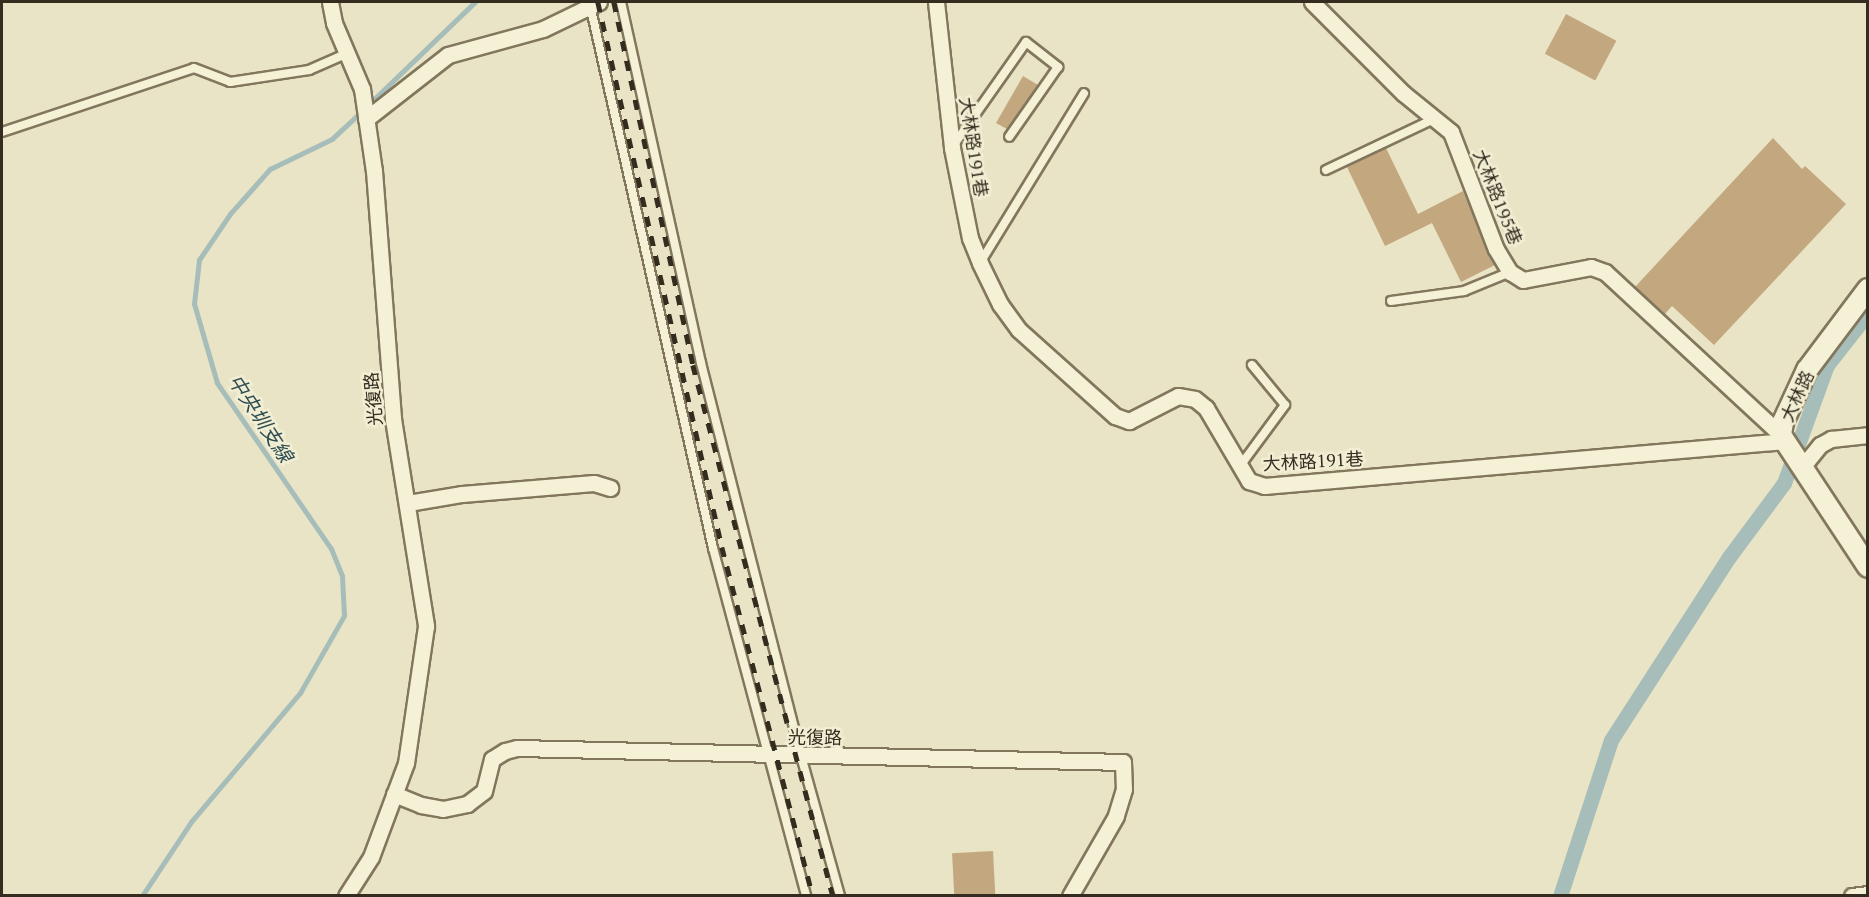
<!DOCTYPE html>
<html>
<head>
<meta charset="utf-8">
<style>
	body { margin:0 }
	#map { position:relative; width:1869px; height:897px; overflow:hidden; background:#e9e4c5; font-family:"PT Serif","Noto Sans TC",serif }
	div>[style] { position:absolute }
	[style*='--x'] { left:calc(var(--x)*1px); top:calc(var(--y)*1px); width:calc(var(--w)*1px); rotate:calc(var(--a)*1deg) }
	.stream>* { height:4.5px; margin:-2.25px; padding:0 2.25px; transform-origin:2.25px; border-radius:2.25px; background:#a6bdba }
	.canal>* { height:15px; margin:-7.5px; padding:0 7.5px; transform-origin:7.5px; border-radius:7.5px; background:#a6bdba }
	.building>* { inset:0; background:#c3a77f; transform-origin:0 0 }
	.roads { filter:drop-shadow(2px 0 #82775d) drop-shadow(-2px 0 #82775d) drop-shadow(0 2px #82775d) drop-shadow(0 -2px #82775d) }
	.service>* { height:8px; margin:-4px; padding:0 4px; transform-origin:4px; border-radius:4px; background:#f5f1d7 }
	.minor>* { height:15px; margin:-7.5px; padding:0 7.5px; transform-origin:7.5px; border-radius:7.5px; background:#f5f1d7 }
	.tertiary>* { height:20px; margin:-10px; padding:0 10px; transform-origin:10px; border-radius:10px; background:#f5f1d7 }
	.rail>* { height:4.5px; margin-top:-2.25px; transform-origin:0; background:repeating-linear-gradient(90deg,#342d1f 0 10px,transparent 0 20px) }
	span { translate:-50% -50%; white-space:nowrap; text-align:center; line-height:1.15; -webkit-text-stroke:5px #f1eed4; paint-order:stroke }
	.street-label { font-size:18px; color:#342d1f }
	.water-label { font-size:20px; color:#304e52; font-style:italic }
	.frame { position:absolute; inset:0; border:3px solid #342d1f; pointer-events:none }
</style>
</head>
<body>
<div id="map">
	<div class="stream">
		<i style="--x:369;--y:104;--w:147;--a:-43.9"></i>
		<i style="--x:142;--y:896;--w:89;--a:-56.5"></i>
		<i style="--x:191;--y:822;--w:169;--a:-49.8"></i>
		<i style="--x:300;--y:693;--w:89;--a:-60.3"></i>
		<i style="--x:344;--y:616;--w:40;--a:-92.9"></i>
		<i style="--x:342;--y:576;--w:29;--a:-112"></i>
		<i style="--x:331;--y:549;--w:201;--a:-124.5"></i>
		<i style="--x:217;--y:383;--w:82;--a:-106.2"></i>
		<i style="--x:194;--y:304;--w:44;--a:-83.5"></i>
		<i style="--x:199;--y:260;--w:55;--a:-56"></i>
		<i style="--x:230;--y:214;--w:60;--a:-48.4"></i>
		<i style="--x:270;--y:169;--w:69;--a:-25.8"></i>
		<i style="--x:332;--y:139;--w:40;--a:-43"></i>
	</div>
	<div class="canal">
		<i style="--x:1560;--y:896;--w:164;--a:-71.9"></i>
		<i style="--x:1611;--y:740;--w:218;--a:-57.2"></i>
		<i style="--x:1729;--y:557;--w:92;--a:-53.4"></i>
		<i style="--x:1784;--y:483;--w:126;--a:-70"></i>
		<i style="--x:1827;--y:365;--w:66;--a:-51.7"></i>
	</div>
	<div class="building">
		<i style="left:1566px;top:14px;width:57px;height:45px;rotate:28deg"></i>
		<i style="clip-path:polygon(1023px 76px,1038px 85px,1007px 129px,996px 123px)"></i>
		<i style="clip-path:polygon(1773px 138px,1802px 169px,1805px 166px,1846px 204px,1714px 345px,1672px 306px,1665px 314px,1635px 287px)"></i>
		<i style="clip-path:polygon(1386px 148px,1418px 214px,1463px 191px,1495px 265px,1461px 282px,1432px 223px,1385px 246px,1347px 167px)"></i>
		<i style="left:993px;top:851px;width:45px;height:41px;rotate:87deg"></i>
	</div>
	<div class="roads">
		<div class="service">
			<i style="--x:621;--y:2;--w:370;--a:77.5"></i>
			<i style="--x:701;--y:363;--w:406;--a:75.7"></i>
			<i style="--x:801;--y:756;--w:145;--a:74.4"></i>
			<i style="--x:590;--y:5;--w:557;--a:77.24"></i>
			<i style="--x:713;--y:548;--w:360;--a:75"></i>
			<i style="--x:2;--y:132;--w:202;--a:-18.4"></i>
			<i style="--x:194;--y:68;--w:39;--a:21"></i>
			<i style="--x:230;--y:82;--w:80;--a:-8.6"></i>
			<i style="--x:309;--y:70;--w:43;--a:-23.6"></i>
			<i style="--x:953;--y:146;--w:127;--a:-54.9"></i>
			<i style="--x:1026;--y:42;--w:41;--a:38"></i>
			<i style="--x:1058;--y:67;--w:85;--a:125"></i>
			<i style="--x:1326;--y:170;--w:119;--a:-25.3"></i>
			<i style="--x:980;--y:263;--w:199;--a:-58.5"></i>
			<i style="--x:1391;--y:301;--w:74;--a:-7.8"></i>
			<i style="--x:1464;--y:291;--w:50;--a:-22.4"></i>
			<i style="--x:1240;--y:466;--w:76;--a:-53.6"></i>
			<i style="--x:1285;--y:405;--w:52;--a:-129.5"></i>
		</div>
		<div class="minor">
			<i style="--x:330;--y:2;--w:21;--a:79"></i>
			<i style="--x:334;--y:23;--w:72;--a:67"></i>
			<i style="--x:362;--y:89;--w:83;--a:81.7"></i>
			<i style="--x:374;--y:171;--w:249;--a:85.6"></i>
			<i style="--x:393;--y:419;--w:210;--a:80.9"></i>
			<i style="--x:426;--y:626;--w:138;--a:98.3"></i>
			<i style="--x:406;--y:763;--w:100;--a:110.4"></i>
			<i style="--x:371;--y:857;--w:46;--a:122.7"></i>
			<i style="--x:936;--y:2;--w:147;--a:83.7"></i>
			<i style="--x:952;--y:148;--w:92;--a:78.7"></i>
			<i style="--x:970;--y:238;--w:27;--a:68"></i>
			<i style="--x:980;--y:263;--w:46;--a:64"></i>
			<i style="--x:1000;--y:304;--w:32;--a:54"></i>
			<i style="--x:1019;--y:330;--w:129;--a:41.9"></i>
			<i style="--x:1115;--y:416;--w:15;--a:20"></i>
			<i style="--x:1129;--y:421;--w:55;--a:-27"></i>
			<i style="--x:1178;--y:396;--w:17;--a:10"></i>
			<i style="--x:1195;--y:399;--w:14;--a:39"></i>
			<i style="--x:1206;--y:408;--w:85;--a:59.5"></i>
			<i style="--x:1249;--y:481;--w:16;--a:18"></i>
			<i style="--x:1264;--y:486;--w:524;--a:-4.93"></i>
			<i style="--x:1312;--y:2;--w:129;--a:45"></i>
			<i style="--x:1403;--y:93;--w:62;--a:39.1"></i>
			<i style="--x:1451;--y:132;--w:125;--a:69"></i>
			<i style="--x:1496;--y:249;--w:27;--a:59"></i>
			<i style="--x:1510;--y:272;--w:15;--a:32"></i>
			<i style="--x:1523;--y:280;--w:69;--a:-10.8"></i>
			<i style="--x:1591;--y:267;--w:15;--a:20"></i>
			<i style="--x:1605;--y:272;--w:240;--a:42.8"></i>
			<i style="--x:366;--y:119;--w:104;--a:-38"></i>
			<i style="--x:448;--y:55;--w:98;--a:-15.3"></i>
			<i style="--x:543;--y:29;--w:62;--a:-25.7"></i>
			<i style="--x:1803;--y:466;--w:27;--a:-51"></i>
			<i style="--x:1820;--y:445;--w:13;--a:-29"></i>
			<i style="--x:1831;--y:439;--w:37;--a:-6"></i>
			<i style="--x:408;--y:503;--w:55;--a:-9.5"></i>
			<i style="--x:462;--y:494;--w:132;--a:-4.8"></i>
			<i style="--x:594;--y:483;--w:17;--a:17"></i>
			<i style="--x:394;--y:794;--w:29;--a:22"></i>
			<i style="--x:421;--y:805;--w:22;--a:10"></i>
			<i style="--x:443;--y:809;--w:25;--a:-12"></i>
			<i style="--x:467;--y:804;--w:21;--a:-37"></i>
			<i style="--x:484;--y:791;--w:33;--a:-76"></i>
			<i style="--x:492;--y:759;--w:15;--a:-32"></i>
			<i style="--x:505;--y:751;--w:12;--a:-14"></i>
			<i style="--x:517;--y:748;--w:606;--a:1.32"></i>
			<i style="--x:1123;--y:762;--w:27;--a:88"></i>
			<i style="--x:1124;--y:789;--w:28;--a:107"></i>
			<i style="--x:1116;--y:816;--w:92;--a:119.9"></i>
			<i style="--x:1852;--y:896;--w:16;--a:-7"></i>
		</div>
		<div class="tertiary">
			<i style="--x:1868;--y:289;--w:101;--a:127"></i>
			<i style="--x:1807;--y:370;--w:57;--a:114.8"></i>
			<i style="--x:1783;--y:422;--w:13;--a:99"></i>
			<i style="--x:1781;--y:435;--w:158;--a:56.6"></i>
		</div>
	</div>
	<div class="rail">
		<i style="--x:598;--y:2;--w:559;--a:77.18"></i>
		<i style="--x:722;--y:547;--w:361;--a:75.4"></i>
		<i style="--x:614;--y:2;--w:371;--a:77.7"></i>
		<i style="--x:693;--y:365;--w:549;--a:75.23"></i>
	</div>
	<div class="street-label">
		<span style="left:974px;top:147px;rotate:81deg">大林路191巷</span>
		<span style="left:1498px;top:197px;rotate:68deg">大林路195巷</span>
		<span style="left:1797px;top:396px;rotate:-65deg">大林路</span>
		<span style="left:373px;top:399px;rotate:-95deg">光復路</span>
		<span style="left:1313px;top:461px;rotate:-3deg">大林路191巷</span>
		<span style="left:815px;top:737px;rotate:1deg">光復路</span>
	</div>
	<div class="water-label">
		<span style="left:261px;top:418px;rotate:57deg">中央圳支線</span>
	</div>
	<div class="frame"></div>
</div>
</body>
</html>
